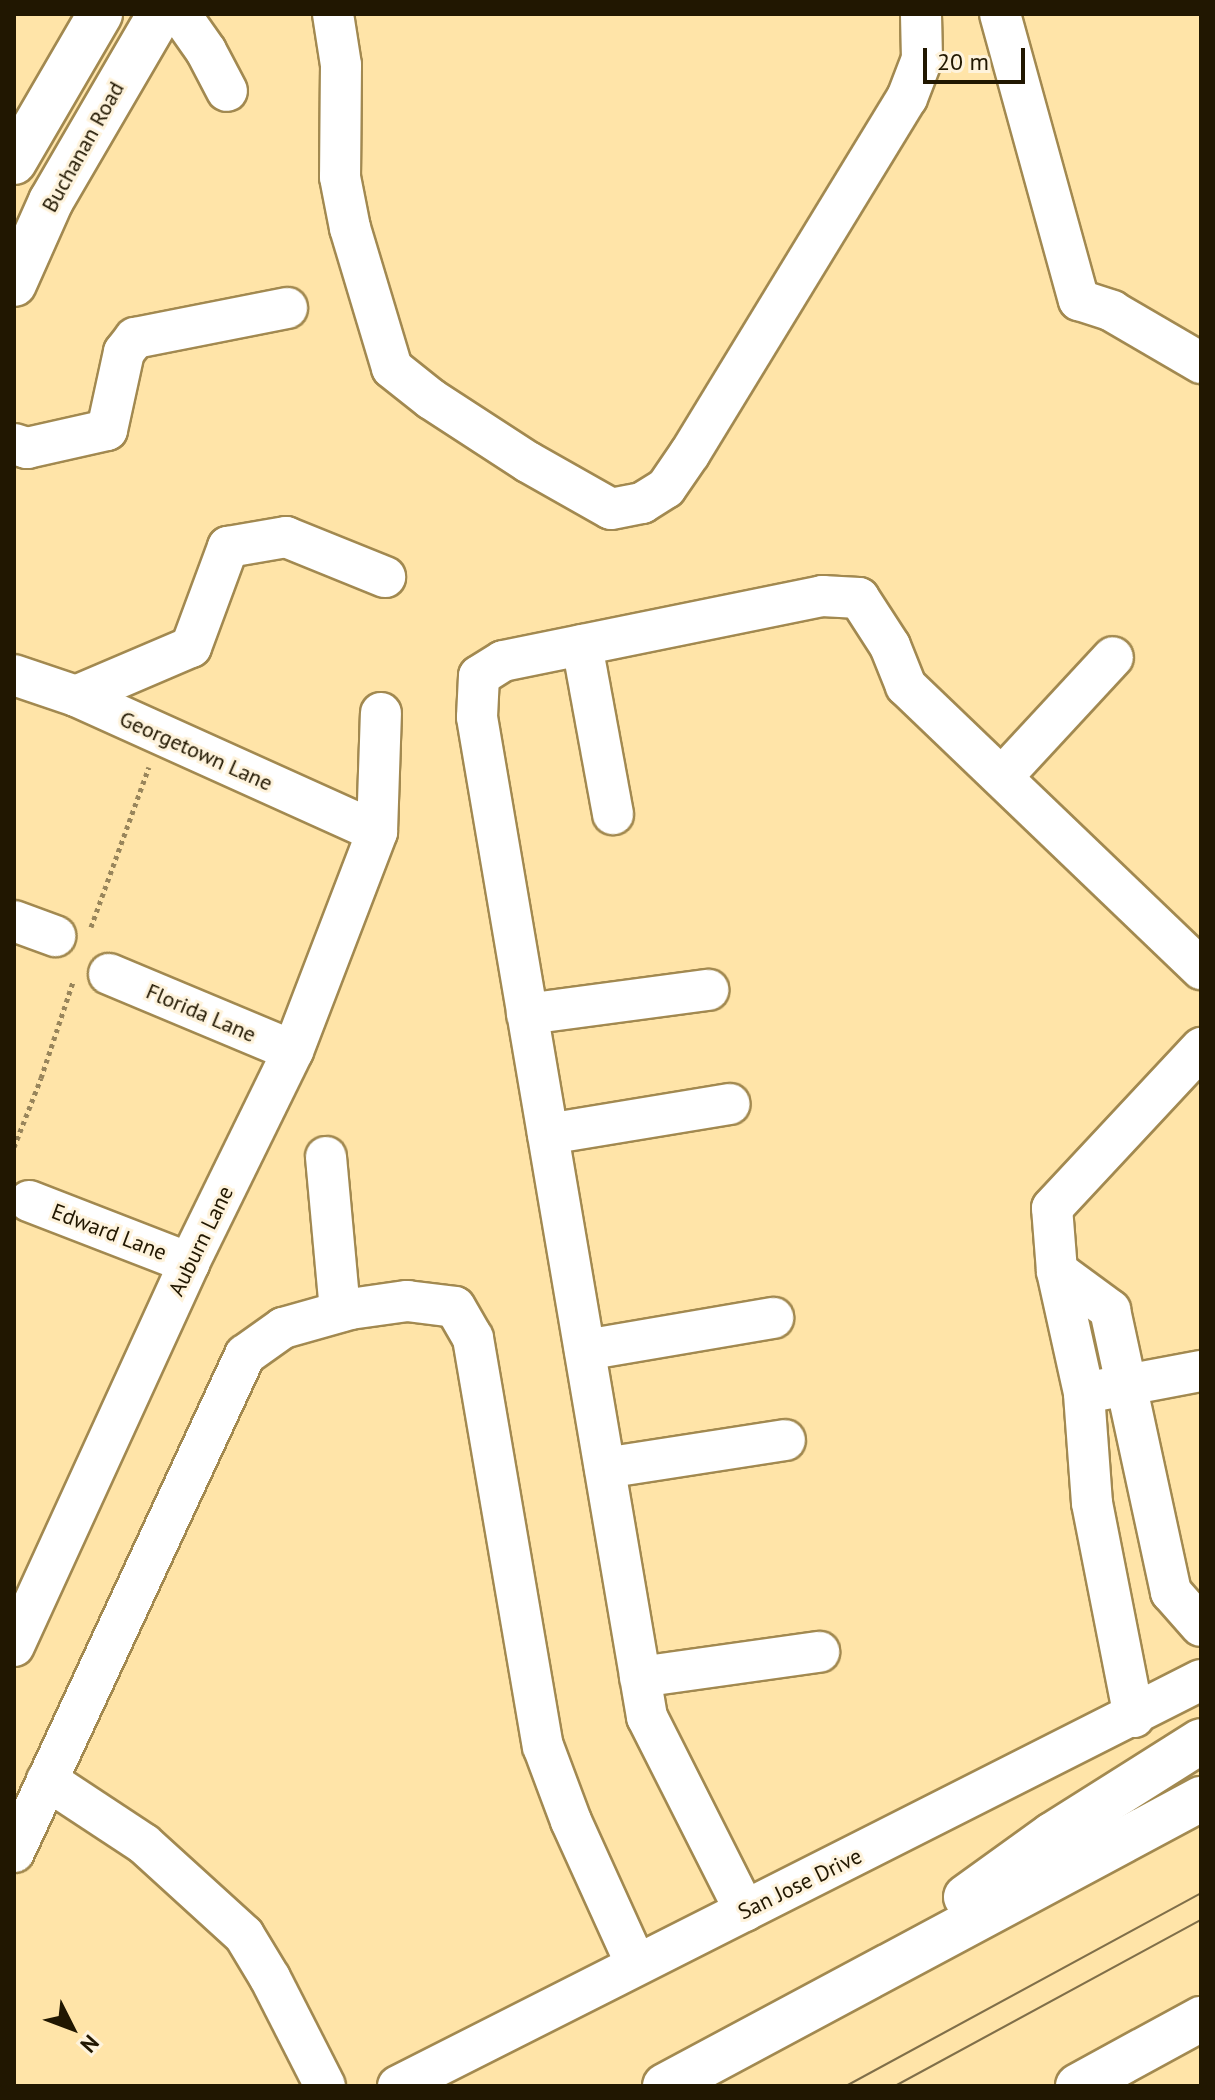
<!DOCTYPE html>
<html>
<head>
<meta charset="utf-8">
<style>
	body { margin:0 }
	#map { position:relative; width:1215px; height:2100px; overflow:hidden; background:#ffe4a8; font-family:"PT Sans",sans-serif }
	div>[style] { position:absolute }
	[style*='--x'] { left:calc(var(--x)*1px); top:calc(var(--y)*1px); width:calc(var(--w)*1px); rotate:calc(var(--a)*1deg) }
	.path>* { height:5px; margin-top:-2.5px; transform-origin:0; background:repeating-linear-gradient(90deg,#98855b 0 4px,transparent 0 8px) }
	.roads { filter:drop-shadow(2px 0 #a28950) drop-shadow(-2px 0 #a28950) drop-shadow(0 2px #a28950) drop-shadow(0 -2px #a28950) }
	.minor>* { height:40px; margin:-20px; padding:0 20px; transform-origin:20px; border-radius:20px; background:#fff }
	.major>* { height:44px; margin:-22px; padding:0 22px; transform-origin:22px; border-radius:22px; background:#fff }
	.highway>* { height:44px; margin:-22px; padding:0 22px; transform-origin:22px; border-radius:22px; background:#fff }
	.tram>* { height:2px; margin:-1px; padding:0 1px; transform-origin:1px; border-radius:1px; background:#806f49 }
	span { translate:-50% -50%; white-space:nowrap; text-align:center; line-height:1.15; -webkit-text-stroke:6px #fef3dc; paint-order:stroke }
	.street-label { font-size:22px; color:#211701 }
	.frame { position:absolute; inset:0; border:16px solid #211701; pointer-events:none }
	.north { position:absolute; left:32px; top:1988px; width:80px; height:80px; -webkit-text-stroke:6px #fef3dc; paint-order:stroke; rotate:132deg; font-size:22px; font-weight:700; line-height:32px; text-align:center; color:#211701 }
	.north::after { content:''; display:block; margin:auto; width:28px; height:36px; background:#211701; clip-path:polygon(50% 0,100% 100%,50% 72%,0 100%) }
	.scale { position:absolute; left:923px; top:48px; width:102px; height:36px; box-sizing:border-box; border:4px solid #211701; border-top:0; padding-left:10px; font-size:24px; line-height:28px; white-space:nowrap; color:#211701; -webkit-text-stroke:6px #fef3dc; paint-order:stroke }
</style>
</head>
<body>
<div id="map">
	<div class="path">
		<i style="--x:91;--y:927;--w:170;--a:-70.1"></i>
		<i style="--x:14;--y:1147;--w:74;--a:-68.6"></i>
		<i style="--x:41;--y:1078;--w:101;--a:-71.6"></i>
	</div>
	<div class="roads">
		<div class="minor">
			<i style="--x:180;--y:14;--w:45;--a:54.9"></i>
			<i style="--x:206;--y:51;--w:45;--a:62.3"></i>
			<i style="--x:333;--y:14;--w:52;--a:81.1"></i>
			<i style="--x:341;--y:65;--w:112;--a:90.5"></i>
			<i style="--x:340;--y:177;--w:52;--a:78.9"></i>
			<i style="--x:350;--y:228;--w:146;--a:73.3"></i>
			<i style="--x:392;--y:368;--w:50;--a:38.5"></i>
			<i style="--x:431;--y:399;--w:116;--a:33"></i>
			<i style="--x:528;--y:462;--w:95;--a:29.5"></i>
			<i style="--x:611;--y:509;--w:32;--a:-11"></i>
			<i style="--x:642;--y:503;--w:28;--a:-32"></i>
			<i style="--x:666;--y:488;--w:42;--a:-55.6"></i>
			<i style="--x:690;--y:453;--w:416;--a:-58.6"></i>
			<i style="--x:907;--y:98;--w:42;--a:-69"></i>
			<i style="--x:922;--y:59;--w:45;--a:-91.3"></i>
			<i style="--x:1000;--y:14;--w:297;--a:74.6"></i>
			<i style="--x:1079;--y:300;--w:35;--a:18"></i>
			<i style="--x:1112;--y:311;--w:103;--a:30.3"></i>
			<i style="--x:14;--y:444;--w:14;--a:17"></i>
			<i style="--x:27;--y:448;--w:82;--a:-12.7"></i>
			<i style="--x:107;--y:430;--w:80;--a:-77.7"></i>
			<i style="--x:124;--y:352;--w:18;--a:-52"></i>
			<i style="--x:135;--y:338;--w:155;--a:-11.2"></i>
			<i style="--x:582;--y:645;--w:172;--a:79.6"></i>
			<i style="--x:14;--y:675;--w:65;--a:18.7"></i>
			<i style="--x:76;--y:696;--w:330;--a:24.3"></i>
			<i style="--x:76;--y:696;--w:125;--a:-23.1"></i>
			<i style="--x:191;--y:647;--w:107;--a:-69.7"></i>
			<i style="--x:228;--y:547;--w:59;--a:-9.8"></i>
			<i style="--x:286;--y:537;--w:107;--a:22"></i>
			<i style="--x:1002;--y:777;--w:163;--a:-47.2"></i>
			<i style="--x:14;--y:921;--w:44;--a:20.1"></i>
			<i style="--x:109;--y:974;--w:199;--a:22.7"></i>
			<i style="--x:527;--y:1014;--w:183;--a:-7.6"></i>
			<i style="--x:548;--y:1134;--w:184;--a:-9.4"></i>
			<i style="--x:326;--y:1157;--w:155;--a:84.8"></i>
			<i style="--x:29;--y:1201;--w:172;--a:21.2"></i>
			<i style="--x:1057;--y:1271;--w:66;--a:36.3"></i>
			<i style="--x:1110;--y:1310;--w:289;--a:77.8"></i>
			<i style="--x:1171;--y:1592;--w:45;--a:48.6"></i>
			<i style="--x:585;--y:1350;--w:191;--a:-9.7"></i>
			<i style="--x:1100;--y:1390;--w:103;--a:-10.7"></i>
			<i style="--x:605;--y:1468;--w:182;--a:-8.8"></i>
			<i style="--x:14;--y:1646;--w:421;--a:-65.4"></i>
			<i style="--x:189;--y:1263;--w:236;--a:-63.9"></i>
			<i style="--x:293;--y:1051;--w:235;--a:-69"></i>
			<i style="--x:377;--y:832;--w:119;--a:-88.1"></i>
			<i style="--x:640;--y:1677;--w:181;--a:-8"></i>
			<i style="--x:1134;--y:1717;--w:218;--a:-101.1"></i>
			<i style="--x:1092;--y:1503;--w:110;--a:-94.2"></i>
			<i style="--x:1084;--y:1393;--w:125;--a:-102.5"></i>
			<i style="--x:1057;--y:1271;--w:63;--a:-94.5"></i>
			<i style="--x:1052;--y:1208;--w:219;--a:-47"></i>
			<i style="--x:47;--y:1780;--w:116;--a:33.4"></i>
			<i style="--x:144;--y:1844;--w:135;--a:42.3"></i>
			<i style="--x:244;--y:1935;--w:50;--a:58.8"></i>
			<i style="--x:270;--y:1978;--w:121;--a:63"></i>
			<i style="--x:14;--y:1852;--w:548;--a:-65.07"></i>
			<i style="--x:245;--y:1355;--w:47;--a:-35.4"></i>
			<i style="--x:283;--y:1328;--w:70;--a:-15.8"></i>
			<i style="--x:350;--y:1309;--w:58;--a:-8"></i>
			<i style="--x:407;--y:1301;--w:48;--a:7.1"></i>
			<i style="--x:455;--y:1307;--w:36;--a:60"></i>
			<i style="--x:473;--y:1338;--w:414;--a:80.3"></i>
			<i style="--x:543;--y:1746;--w:80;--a:69.5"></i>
			<i style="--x:571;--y:1821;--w:157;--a:65.6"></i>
			<i style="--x:745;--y:1911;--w:217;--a:-116.8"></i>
			<i style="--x:647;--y:1717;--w:1014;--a:-99.65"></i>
			<i style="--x:477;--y:717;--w:41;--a:-87.2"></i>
			<i style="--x:479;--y:676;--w:28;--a:-32"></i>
			<i style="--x:503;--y:661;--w:326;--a:-11.5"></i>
			<i style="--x:822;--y:596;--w:37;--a:3"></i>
			<i style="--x:859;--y:598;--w:57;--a:57.1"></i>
			<i style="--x:890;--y:646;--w:43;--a:68.2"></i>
			<i style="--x:906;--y:686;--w:409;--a:43.8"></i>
			<i style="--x:398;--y:2086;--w:900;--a:-26.82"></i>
		</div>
		<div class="major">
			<i style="--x:14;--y:162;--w:171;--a:-59.8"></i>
			<i style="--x:14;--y:284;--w:91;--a:-66"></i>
			<i style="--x:51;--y:201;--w:216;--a:-59.8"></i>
		</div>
		<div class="highway">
			<i style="--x:966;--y:1897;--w:106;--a:-35.8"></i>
			<i style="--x:1052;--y:1835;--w:176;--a:-32.2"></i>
			<i style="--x:665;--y:2086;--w:608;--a:-28.17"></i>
			<i style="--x:1078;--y:2086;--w:140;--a:-28.6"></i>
		</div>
	</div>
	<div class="tram">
		<i style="--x:846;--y:2086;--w:404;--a:-28.5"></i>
		<i style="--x:895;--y:2086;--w:348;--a:-28.5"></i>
	</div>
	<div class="street-label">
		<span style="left:83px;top:147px;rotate:-61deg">Buchanan Road</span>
		<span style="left:196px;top:751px;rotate:24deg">Georgetown Lane</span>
		<span style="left:201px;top:1013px;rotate:23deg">Florida Lane</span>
		<span style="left:109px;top:1232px;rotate:21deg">Edward Lane</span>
		<span style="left:201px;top:1241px;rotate:-64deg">Auburn Lane</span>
		<span style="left:800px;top:1884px;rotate:-26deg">San Jose Drive</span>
	</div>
	<div class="frame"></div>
	<div class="north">N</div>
	<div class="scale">20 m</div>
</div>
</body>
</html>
